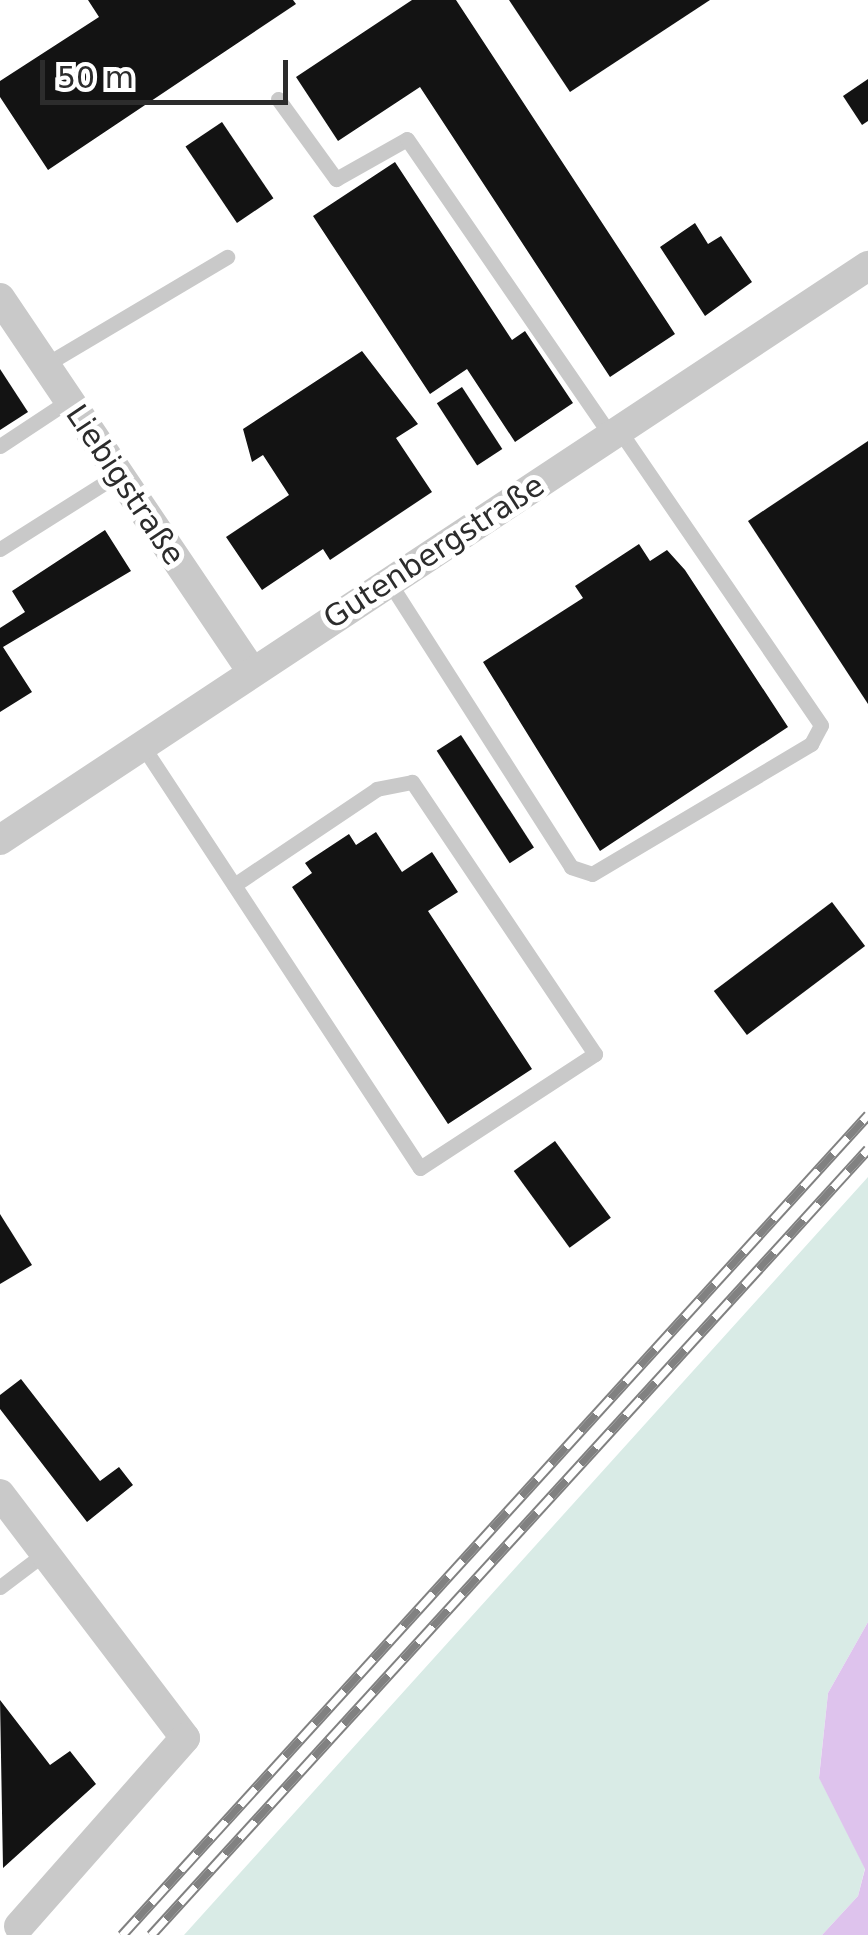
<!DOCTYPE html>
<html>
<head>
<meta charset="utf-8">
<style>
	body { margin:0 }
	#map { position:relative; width:868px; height:1935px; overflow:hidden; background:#fff; font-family:"DejaVu Sans",sans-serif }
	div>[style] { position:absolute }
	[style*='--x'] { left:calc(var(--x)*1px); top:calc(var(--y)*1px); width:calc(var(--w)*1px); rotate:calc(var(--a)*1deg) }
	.green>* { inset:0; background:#d9ebe6 }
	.water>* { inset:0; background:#dec3ed }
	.building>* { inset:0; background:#131313; transform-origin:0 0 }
	.lane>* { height:15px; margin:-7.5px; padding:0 7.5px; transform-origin:7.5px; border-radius:7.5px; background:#c9c9c9 }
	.street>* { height:30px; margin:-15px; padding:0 15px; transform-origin:15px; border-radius:15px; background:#c9c9c9 }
	.rail>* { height:11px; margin-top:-5.5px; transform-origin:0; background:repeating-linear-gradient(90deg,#fff 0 22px,#818181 0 44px); box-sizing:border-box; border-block:2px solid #818181 }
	span { translate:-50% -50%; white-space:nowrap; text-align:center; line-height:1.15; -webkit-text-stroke:10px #fff; paint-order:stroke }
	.street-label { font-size:30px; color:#2c2c2c }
	.scale { position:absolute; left:40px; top:60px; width:248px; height:45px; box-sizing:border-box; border:5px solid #2c2c2c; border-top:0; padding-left:12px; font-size:30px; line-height:35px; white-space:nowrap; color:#2c2c2c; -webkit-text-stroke:8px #fff; paint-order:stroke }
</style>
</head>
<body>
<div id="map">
	<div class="green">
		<i style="clip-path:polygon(868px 1177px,868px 1622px,828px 1693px,819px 1777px,865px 1868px,858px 1896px,822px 1935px,184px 1935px)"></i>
	</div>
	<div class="water">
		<i style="clip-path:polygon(868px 1622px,868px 1935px,822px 1935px,858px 1896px,865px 1869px,819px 1778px,828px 1693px)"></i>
	</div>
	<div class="building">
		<i style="clip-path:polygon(88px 0,293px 0,296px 4px,48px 170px,0 97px,0 81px,99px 17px)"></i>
		<i style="clip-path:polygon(412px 0,456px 0,675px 334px,610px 377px,420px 87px,338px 141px,296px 77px)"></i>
		<i style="clip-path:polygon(509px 0,710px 0,570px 92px)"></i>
		<i style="clip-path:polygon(868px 79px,868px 121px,862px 125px,843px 96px)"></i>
		<i style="left:222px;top:122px;width:92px;height:44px;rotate:56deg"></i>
		<i style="clip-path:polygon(395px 162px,512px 340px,525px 331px,573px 403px,515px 442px,467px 369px,430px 394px,313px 216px)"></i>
		<i style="clip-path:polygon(695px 223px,708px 244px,721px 236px,752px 282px,705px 316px,660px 247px)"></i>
		<i style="clip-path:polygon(362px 351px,418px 424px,396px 438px,432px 492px,330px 560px,323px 549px,262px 590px,226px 537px,289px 495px,263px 455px,252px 462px,243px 429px)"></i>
		<i style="clip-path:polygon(0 369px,28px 412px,0 430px)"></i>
		<i style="left:462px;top:387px;width:74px;height:30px;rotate:57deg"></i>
		<i style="clip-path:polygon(868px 441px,868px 704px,748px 521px)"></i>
		<i style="clip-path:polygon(105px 530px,131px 571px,3px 647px,32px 692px,0 712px,0 628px,25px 612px,12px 591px)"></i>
		<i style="clip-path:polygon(639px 544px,650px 561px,667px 550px,685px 570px,788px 727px,600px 851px,483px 662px,583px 598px,575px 586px)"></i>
		<i style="left:461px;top:735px;width:134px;height:29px;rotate:57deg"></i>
		<i style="clip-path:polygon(376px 832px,402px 872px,432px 852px,458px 892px,428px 911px,532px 1069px,448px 1124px,292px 887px,312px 873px,305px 863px,349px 834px,356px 845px)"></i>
		<i style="left:832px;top:902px;width:55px;height:148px;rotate:53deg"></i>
		<i style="left:555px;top:1141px;width:95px;height:51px;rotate:54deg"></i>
		<i style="clip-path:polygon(0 1214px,32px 1265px,0 1284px)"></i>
		<i style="clip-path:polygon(21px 1379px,100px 1481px,119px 1467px,133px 1485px,87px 1522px,0 1409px,0 1395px)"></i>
		<i style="clip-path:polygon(0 1700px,50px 1765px,70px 1751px,96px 1784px,3px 1868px)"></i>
	</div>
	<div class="lane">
		<i style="--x:278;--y:99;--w:99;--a:54.1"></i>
		<i style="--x:336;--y:179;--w:81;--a:-29.4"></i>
		<i style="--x:407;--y:139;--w:360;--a:55.5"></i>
		<i style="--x:45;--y:365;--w:212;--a:-30.7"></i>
		<i style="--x:0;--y:446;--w:82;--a:-33.5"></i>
		<i style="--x:0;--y:549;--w:138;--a:-32.3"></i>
		<i style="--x:389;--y:582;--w:338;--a:57.4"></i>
		<i style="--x:571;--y:867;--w:22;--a:18"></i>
		<i style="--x:592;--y:874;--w:255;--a:-30.7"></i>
		<i style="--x:811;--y:744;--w:21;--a:-62"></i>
		<i style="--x:821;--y:725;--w:358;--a:-124.4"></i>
		<i style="--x:142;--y:745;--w:506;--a:56.69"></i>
		<i style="--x:420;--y:1168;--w:209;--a:-33.1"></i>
		<i style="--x:595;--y:1054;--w:328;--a:-123.9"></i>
		<i style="--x:412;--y:782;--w:36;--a:169"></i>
		<i style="--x:377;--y:789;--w:172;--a:146.1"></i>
		<i style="--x:0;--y:1587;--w:56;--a:-37.1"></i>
	</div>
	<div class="street">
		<i style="--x:0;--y:298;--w:451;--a:56"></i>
		<i style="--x:0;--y:840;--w:1041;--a:-33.48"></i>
		<i style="--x:0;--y:1494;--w:306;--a:52.8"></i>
		<i style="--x:185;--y:1738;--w:251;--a:131.4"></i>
	</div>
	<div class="rail">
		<i style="--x:122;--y:1935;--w:1109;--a:-47.71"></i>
		<i style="--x:151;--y:1935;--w:1064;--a:-47.63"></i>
	</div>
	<div class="street-label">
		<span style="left:125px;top:485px;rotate:56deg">Liebigstraße</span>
		<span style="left:434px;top:552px;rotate:-33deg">Gutenbergstraße</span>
	</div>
	<div class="scale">50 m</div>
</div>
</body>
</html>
